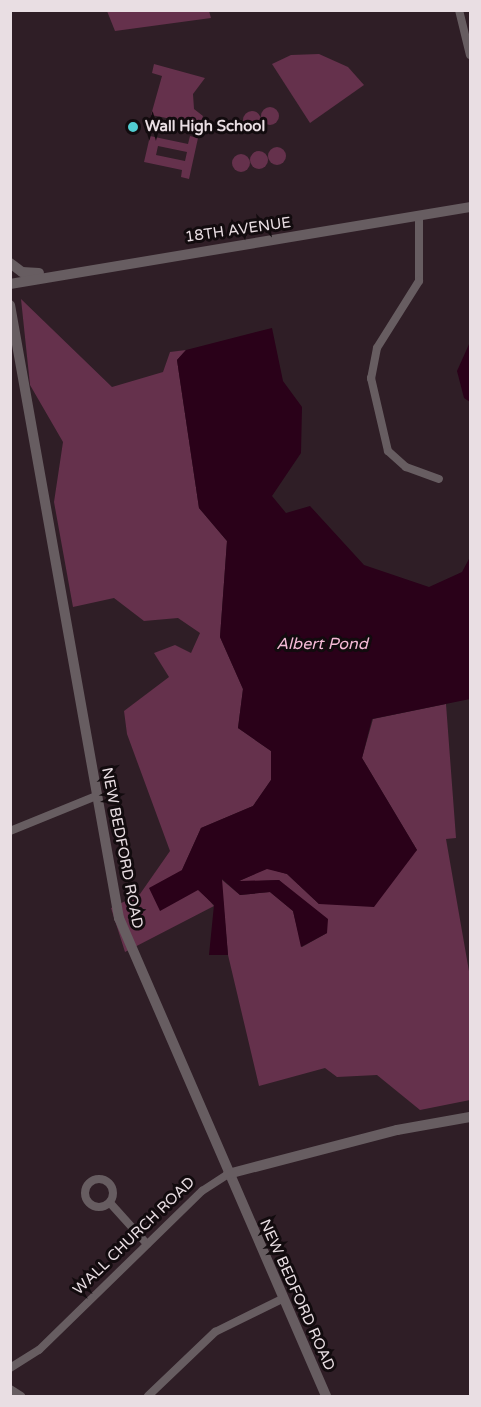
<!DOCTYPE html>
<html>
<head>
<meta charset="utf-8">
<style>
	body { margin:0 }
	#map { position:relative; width:481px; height:1407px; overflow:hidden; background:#2f1e26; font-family:"Varela Round",sans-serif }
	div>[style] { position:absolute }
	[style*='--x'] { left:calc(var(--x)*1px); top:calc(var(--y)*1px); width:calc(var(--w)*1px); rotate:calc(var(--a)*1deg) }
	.green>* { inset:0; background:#65314c }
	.round { border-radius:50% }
	.water>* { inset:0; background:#2a0119 }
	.minor>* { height:8px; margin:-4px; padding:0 4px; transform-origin:4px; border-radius:4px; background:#675d61 }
	.minor>.ring { margin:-4px; padding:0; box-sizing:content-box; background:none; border:8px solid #675d61; border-radius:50% }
	.tertiary>* { height:10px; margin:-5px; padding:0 5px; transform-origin:5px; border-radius:5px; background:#675d61 }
	.dots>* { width:16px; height:16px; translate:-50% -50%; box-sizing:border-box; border:3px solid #120b0e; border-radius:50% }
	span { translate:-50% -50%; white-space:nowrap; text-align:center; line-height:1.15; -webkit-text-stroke:6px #120b0e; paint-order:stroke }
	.poi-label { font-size:15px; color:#e9dee3; font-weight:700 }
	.left { translate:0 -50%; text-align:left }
	.street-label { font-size:15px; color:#e9dee3 }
	.water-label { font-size:16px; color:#f4bad6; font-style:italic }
	.frame { position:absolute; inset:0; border:12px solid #e9dee3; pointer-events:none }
</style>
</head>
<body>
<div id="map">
	<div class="green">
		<i style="clip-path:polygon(107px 11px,209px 11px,211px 18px,115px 31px)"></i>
		<i style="clip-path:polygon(319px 54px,348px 67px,364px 85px,310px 123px,272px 64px,291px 55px)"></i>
		<i style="clip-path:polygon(154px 64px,205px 78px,193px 94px,194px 109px,203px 116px,199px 133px,191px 131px,192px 123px,151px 115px,162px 76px,152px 73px)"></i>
		<i class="round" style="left:261px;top:107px;width:18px;height:18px"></i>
		<i class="round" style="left:243px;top:111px;width:18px;height:18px"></i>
		<i style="clip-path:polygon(evenodd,150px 136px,188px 144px,190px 136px,198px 138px,189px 179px,181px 177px,182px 170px,144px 162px,150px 136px,158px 146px,187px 152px,185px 161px,156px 155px,158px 146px)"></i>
		<i class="round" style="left:268px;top:147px;width:18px;height:18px"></i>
		<i class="round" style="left:250px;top:151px;width:18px;height:18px"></i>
		<i class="round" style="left:232px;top:154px;width:18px;height:18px"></i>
		<i style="clip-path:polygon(21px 299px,112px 387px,163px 372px,170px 352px,186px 350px,177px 360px,199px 508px,227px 541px,220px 637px,243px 689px,238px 728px,271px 751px,271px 780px,253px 806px,201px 828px,182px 870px,214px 906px,125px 952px,111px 908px,140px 894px,170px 851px,127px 734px,124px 711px,169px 677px,154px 653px,175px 645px,191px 653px,200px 633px,178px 618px,144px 621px,114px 598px,73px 607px,54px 502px,63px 442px,30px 385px)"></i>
		<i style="clip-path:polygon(446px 704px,456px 838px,446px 839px,470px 977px,470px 1100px,420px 1110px,377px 1075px,337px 1077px,325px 1068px,259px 1086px,228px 955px,221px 879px,240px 895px,270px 892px,293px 911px,302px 947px,327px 933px,279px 880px,237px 882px,267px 868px,287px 874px,319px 904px,417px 850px,362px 758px,373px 719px)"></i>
	</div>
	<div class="water">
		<i style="clip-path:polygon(272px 328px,283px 381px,302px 407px,301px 453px,272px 496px,286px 513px,310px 506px,364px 565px,429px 587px,462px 572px,470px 557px,470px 699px,372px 719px,362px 758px,417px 850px,374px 907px,319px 904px,287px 874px,267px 869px,239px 881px,279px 880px,328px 919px,327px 933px,301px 947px,293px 911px,270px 892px,240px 895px,222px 879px,228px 955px,209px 955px,214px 905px,198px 890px,160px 911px,149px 888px,182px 870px,201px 828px,253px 806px,271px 780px,271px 751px,238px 728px,243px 689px,220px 637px,227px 541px,199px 508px,177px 360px,186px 350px)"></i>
		<i style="clip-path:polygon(470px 342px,470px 402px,464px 398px,457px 371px)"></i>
	</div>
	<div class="minor">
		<i style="--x:459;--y:10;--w:46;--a:76.3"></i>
		<i style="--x:419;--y:216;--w:65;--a:90"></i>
		<i style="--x:419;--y:281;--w:79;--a:122.1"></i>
		<i style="--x:377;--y:348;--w:31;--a:101"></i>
		<i style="--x:371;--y:378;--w:75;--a:76.9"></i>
		<i style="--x:388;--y:451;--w:24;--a:42"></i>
		<i style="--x:406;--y:467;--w:35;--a:20"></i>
		<i style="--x:10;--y:831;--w:93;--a:-22.1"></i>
		<i class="ring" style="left:85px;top:1179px;width:20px;height:20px"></i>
		<i style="--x:111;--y:1204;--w:54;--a:48"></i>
		<i style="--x:10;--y:1368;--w:34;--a:-32"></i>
		<i style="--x:39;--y:1350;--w:228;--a:-44.3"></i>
		<i style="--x:202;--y:1191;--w:31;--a:-33"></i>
		<i style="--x:10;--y:1389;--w:13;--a:32"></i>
		<i style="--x:148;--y:1396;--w:93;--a:-43.7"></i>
		<i style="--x:215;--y:1332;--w:75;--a:-26.2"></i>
	</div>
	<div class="tertiary">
		<i style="--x:10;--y:263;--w:15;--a:37"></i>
		<i style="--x:22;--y:272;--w:17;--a:3"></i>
		<i style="--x:10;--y:284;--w:466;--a:-9.5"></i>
		<i style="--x:10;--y:305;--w:623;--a:79.92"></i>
		<i style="--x:119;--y:918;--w:521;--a:66.58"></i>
		<i style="--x:228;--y:1174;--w:175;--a:-14.6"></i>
		<i style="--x:397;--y:1130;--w:74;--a:-10.1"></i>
	</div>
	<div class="dots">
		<i style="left:133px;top:127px;background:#51ccd1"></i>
	</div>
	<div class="poi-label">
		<span class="left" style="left:145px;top:127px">Wall High School</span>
	</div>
	<div class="street-label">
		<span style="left:238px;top:230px;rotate:-8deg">18TH AVENUE</span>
		<span style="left:122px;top:848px;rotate:79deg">NEW BEDFORD ROAD</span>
		<span style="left:134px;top:1236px;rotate:-44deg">WALL CHURCH ROAD</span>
		<span style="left:297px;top:1295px;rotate:66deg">NEW BEDFORD ROAD</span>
	</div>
	<div class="water-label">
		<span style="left:322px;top:644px">Albert Pond</span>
	</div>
	<div class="frame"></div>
</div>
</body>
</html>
